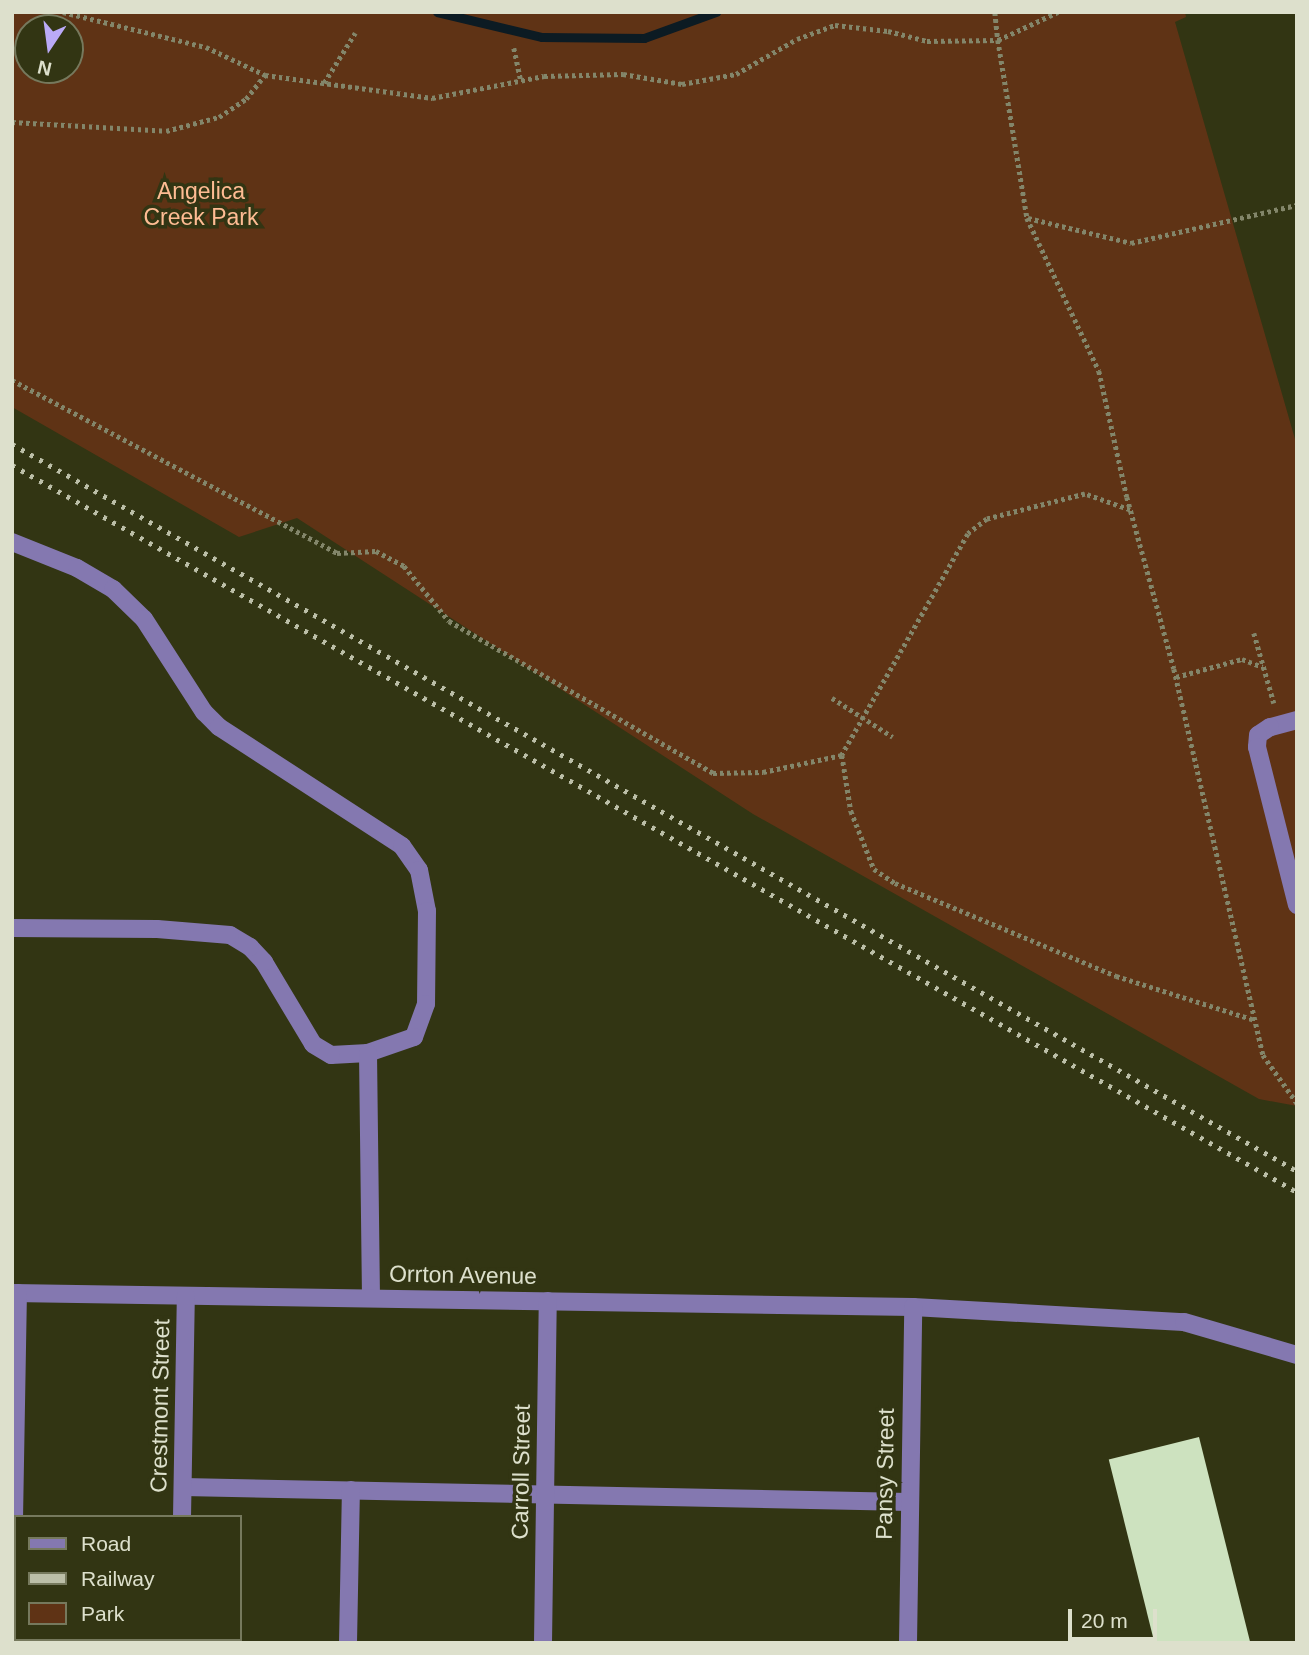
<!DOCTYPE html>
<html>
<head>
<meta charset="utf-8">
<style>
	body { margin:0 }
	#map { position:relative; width:1309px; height:1655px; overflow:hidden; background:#323513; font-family:Helvetica,sans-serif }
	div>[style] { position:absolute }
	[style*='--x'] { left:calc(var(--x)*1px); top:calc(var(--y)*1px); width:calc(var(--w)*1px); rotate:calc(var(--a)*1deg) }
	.green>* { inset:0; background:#5f3315 }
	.stream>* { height:9px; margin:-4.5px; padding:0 4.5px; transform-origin:4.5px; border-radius:4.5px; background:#0c1b23 }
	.building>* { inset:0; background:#cde2bf; transform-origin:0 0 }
	.path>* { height:4.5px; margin-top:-2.25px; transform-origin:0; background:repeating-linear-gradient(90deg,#83866a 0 3.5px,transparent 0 7px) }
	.minor>* { height:18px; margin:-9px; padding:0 9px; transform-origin:9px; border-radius:9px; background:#8478b0 }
	.rail>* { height:5px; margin-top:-2.5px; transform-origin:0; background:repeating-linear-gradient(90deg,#bcbfa8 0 3.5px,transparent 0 10.5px) }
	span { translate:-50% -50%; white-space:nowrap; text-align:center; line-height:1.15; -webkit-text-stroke:7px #323513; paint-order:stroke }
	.park-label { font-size:23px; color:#febc93 }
	.street-label { font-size:23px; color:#dde0cc }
	.frame { position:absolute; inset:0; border:14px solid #dde0cc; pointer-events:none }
	.legend { position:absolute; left:14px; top:1515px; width:228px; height:126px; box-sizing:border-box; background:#323513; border:2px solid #76795d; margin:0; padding:9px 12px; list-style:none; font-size:21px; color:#dde0cc }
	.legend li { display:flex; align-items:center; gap:14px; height:35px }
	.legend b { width:35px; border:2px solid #76795d }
	.north { position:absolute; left:14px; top:14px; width:70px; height:70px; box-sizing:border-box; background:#323513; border:2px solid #76795d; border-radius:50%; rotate:193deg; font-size:19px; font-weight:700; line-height:28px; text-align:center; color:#dde0cc }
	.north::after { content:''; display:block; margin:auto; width:24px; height:32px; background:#baaaf7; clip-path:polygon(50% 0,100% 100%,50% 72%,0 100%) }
	.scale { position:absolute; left:1068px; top:1609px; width:89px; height:32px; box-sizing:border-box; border:4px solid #dde0cc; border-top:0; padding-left:9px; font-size:21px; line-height:24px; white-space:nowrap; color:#dde0cc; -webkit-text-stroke:5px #323513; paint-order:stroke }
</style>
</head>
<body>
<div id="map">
	<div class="green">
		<i style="clip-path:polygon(evenodd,12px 12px,1185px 12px,1186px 17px,1175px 22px,1297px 446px,1297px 1106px,1259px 1099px,753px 814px,297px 518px,239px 537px,12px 407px,12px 12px,28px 28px,70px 28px,70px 70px,28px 70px,28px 28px)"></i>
	</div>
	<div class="stream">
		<i style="--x:437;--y:12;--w:108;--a:13.4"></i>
		<i style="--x:542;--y:37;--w:102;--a:0.6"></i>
		<i style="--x:644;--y:38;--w:77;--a:-19.9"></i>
	</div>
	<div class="building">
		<i style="left:1199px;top:1437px;width:212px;height:93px;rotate:76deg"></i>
	</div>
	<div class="path">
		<i style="--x:63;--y:12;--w:147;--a:13.8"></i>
		<i style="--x:206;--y:47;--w:65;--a:25.4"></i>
		<i style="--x:265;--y:75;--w:169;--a:7.8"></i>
		<i style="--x:432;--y:98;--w:114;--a:-11.1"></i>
		<i style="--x:544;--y:76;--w:79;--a:-1.5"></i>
		<i style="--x:623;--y:74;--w:60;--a:9.6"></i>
		<i style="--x:682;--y:84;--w:55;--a:-10.5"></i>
		<i style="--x:736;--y:74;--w:70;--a:-29.8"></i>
		<i style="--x:797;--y:39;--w:40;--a:-20.2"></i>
		<i style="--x:835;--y:25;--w:53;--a:6.5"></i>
		<i style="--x:888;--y:31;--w:40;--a:14.4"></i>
		<i style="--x:927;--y:41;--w:71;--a:-0.8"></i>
		<i style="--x:998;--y:40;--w:180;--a:80.7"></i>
		<i style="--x:1027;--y:218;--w:169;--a:64.8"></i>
		<i style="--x:1099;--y:371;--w:129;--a:77.5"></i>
		<i style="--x:1127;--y:497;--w:178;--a:74.7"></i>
		<i style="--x:1174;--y:669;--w:396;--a:77"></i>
		<i style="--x:1263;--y:1055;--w:59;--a:54.7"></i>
		<i style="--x:995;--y:12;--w:28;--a:84"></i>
		<i style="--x:998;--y:40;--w:66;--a:-25"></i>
		<i style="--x:514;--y:48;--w:34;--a:78"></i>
		<i style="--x:324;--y:83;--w:59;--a:-58.2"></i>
		<i style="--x:12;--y:122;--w:154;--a:3.3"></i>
		<i style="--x:166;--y:131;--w:55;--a:-14.8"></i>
		<i style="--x:219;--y:117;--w:32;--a:-34"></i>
		<i style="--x:246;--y:99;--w:31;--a:-52"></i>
		<i style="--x:1028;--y:218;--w:106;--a:13.6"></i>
		<i style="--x:1131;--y:243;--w:170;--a:-12.9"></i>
		<i style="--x:12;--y:380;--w:368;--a:28"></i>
		<i style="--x:337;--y:553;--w:39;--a:-3"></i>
		<i style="--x:376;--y:551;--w:32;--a:28"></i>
		<i style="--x:404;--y:566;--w:71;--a:50.7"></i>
		<i style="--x:449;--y:621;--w:305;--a:29.9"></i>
		<i style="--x:713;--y:773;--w:50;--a:-1.1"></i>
		<i style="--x:763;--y:772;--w:81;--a:-12.1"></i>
		<i style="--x:1130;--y:510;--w:48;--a:-160.4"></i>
		<i style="--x:1085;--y:494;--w:101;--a:165.7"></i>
		<i style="--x:987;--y:519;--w:24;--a:142"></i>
		<i style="--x:968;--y:534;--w:254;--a:119.7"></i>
		<i style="--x:842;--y:755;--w:57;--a:80.9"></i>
		<i style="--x:851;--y:811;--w:62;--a:68.4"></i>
		<i style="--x:874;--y:869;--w:25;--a:34"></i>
		<i style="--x:895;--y:883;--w:240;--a:22.8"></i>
		<i style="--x:1116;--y:976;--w:146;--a:17.6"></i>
		<i style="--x:1254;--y:633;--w:73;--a:74.1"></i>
		<i style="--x:1176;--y:677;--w:68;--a:-15.3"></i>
		<i style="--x:1242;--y:659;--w:22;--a:21"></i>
		<i style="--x:832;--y:698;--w:72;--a:32.6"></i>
	</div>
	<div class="minor">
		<i style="--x:12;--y:542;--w:70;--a:21.8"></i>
		<i style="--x:77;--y:568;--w:42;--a:30.3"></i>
		<i style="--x:113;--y:589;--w:43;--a:44.1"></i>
		<i style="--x:144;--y:619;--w:111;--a:57.2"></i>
		<i style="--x:204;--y:712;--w:21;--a:45"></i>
		<i style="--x:219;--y:727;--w:218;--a:33"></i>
		<i style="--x:402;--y:846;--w:29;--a:55"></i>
		<i style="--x:419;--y:870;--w:42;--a:79"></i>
		<i style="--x:427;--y:911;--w:93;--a:90.6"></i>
		<i style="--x:426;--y:1004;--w:35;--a:110"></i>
		<i style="--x:414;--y:1037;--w:49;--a:160.8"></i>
		<i style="--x:368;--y:1053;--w:37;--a:177"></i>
		<i style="--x:331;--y:1055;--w:21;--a:-149"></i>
		<i style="--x:313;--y:1044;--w:96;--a:-120.9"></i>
		<i style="--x:264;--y:962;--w:21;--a:-133"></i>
		<i style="--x:250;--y:947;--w:23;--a:-149"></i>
		<i style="--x:230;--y:935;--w:73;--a:-175.3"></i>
		<i style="--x:157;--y:929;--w:145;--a:-179.6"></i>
		<i style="--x:1297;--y:720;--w:28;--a:165"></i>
		<i style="--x:1270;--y:727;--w:14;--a:146"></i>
		<i style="--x:1258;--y:735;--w:12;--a:95"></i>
		<i style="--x:1257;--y:747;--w:163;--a:75.8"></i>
		<i style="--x:368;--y:1053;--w:245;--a:89.3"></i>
		<i style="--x:12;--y:1293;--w:901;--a:0.89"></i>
		<i style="--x:913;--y:1307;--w:271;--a:3.2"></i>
		<i style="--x:1184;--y:1322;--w:118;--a:16.3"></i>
		<i style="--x:183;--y:1487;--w:726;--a:1.18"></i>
		<i style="--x:182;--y:1517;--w:221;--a:-89"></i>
		<i style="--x:12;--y:1634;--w:341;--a:-89"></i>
		<i style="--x:181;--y:1643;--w:4;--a:-90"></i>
		<i style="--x:348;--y:1643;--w:153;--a:-88.9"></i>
		<i style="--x:543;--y:1643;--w:342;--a:-89.2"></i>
		<i style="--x:908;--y:1643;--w:336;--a:-89.1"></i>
	</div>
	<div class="rail">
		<i style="--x:12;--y:444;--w:1476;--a:29.5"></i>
		<i style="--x:12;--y:465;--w:1476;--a:29.5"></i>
	</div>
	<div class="park-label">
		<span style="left:201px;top:204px">Angelica<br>Creek Park</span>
	</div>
	<div class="street-label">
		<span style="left:463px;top:1275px;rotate:1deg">Orrton Avenue</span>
		<span style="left:160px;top:1406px;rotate:-89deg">Crestmont Street</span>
		<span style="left:521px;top:1472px;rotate:-89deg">Carroll Street</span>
		<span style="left:885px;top:1474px;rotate:-89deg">Pansy Street</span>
	</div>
	<div class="frame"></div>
	<ul class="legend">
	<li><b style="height:9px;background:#8478b0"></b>Road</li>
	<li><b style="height:9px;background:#bcbfa8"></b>Railway</li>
	<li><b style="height:19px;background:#5f3315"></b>Park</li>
	</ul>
	<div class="north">N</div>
	<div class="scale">20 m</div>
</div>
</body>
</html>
